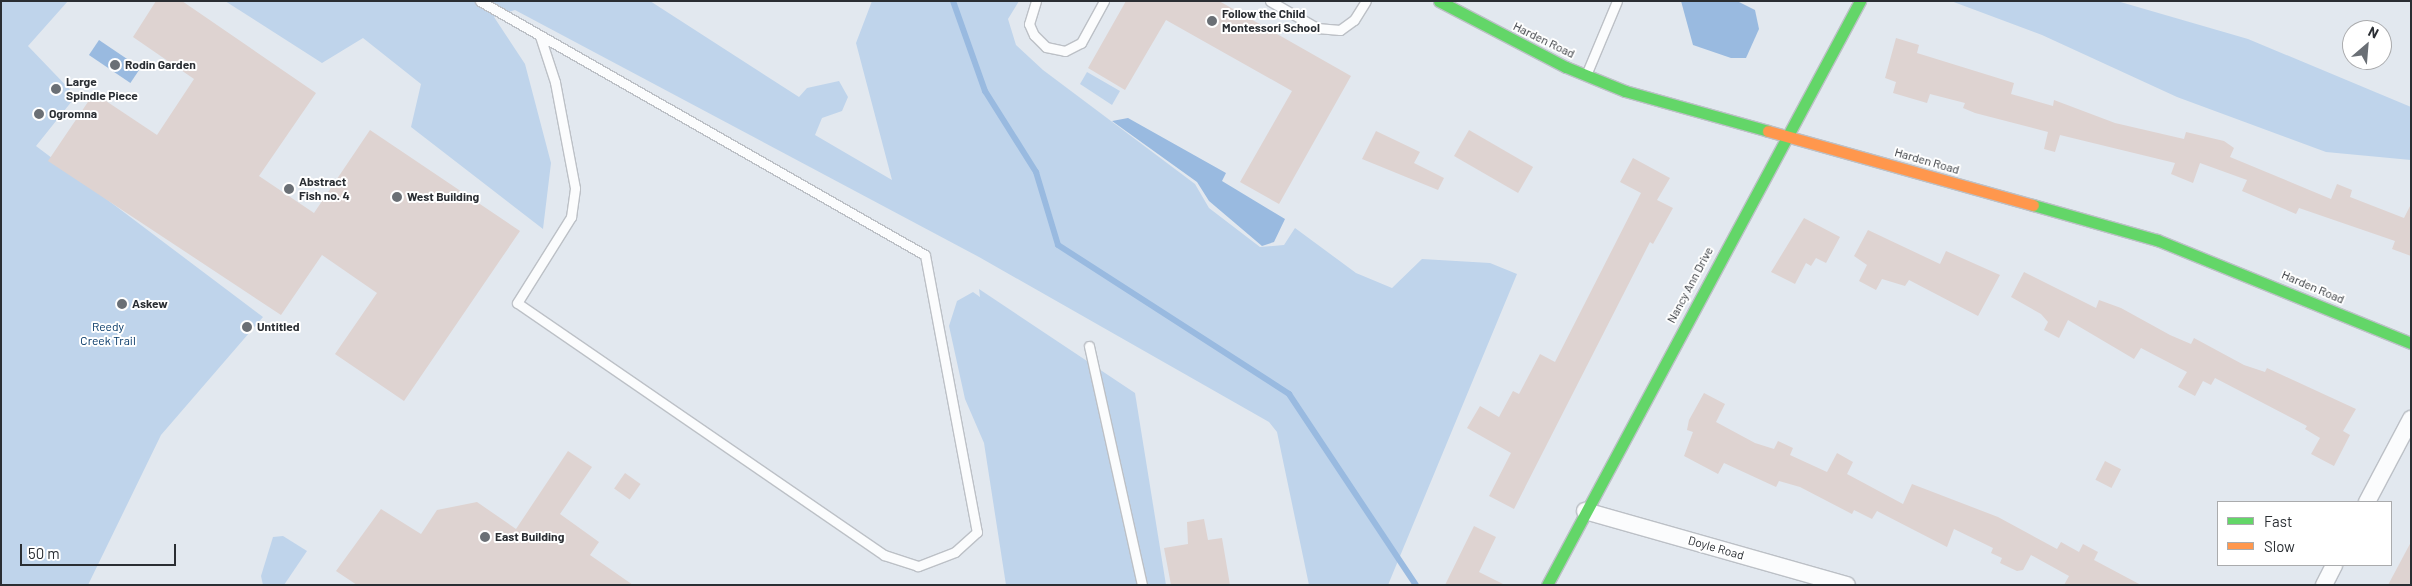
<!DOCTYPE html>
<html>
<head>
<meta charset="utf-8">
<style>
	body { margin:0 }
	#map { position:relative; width:2412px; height:586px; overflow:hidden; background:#e2e8ef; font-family:Barlow,sans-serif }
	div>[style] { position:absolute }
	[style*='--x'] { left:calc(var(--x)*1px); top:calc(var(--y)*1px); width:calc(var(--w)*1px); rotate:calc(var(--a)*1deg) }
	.green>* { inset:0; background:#bfd4eb }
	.water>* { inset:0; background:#99bae0; transform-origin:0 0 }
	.stream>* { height:6px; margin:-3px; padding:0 3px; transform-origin:3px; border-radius:3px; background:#99bae0 }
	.building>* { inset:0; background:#ded3d1; transform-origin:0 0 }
	.roads { filter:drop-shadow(1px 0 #bcc0c6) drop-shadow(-1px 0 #bcc0c6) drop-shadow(0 1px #bcc0c6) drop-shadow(0 -1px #bcc0c6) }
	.lane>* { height:9px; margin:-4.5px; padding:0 4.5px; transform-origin:4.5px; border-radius:4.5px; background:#fbfcfd }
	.street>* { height:16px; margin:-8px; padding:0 8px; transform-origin:8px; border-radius:8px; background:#fbfcfd }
	.fast>* { height:11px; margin:-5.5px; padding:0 5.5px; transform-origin:5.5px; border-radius:5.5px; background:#63d668 }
	.slow>* { height:11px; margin:-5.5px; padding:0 5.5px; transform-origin:5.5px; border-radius:5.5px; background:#ff974d }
	.dots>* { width:14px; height:14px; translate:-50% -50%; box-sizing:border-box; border:2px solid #fff; border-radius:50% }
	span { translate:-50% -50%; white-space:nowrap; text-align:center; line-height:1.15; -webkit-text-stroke:4px #fff; paint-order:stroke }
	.poi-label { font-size:12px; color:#2a2e33; font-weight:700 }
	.left { translate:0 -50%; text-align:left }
	.street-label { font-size:12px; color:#2a2e33 }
	.park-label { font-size:12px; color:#053867 }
	.frame { position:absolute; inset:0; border:2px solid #2a2e33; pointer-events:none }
	.legend { position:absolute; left:2217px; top:501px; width:175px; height:65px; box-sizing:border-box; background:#fff; border:1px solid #aaabad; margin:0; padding:6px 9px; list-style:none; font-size:15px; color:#2a2e33 }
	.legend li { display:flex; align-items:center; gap:10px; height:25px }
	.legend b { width:25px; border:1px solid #aaabad }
	.north { position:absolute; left:2342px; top:20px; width:50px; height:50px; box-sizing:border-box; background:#fff; border:1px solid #aaabad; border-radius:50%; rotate:27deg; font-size:14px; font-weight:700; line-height:20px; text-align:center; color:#2a2e33 }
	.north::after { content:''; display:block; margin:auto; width:18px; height:22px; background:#6a6f75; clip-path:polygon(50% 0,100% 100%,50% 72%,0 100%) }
	.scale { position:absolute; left:20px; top:544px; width:156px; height:22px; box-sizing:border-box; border:2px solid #2a2e33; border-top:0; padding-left:6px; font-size:15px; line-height:18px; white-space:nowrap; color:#2a2e33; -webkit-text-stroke:4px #fff; paint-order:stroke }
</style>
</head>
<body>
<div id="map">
	<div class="green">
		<i style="clip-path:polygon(1px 1px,68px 1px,28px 46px,76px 96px,36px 146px,263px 317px,161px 435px,88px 585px,1px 585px)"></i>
		<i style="clip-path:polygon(225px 1px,650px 1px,799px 97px,807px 88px,839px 81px,848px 97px,842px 111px,822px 118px,815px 135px,892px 180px,856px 43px,872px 1px,1019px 1px,1008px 19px,1016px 45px,1043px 70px,1195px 184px,1209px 208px,1260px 247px,1284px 245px,1295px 228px,1356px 273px,1392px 288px,1422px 259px,1490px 263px,1517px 274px,1388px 585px,1309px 585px,1277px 432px,1269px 422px,979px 257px,515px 10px,494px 17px,525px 64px,551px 163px,543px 229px,411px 127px,421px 84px,363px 38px,322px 63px)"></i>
		<i style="clip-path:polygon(1951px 1px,2117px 1px,2248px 39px,2411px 107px,2411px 160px,2326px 152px,2177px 97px,2042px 35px)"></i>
		<i style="clip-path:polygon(1087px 72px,1120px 91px,1112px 105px,1080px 84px)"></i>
		<i style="clip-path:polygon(979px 289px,1135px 393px,1166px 585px,1006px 585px,984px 443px,965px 399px,949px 326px,957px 301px,973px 292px,980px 297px)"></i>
		<i style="clip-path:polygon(283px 536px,307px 551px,284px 585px,263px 585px,261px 576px,273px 537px)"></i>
	</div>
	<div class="water">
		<i style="clip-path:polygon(1681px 1px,1737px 1px,1755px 10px,1759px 29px,1746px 58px,1731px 58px,1693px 45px)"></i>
		<i style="left:99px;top:40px;width:50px;height:18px;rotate:34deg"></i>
		<i style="clip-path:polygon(1128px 118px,1226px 173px,1222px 181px,1285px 219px,1274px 242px,1262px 246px,1209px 201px,1197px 182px,1112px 121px)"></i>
	</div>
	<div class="stream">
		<i style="--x:953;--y:1;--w:96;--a:70.4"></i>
		<i style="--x:985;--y:91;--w:96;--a:57.8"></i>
		<i style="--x:1036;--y:172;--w:76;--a:73.2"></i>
		<i style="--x:1058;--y:245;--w:275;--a:32.8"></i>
		<i style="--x:1289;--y:394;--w:229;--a:56.4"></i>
	</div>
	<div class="building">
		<i style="clip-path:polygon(156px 1px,182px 1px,316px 93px,259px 176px,314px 213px,370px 130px,520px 231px,404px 401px,335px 354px,377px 293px,322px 255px,281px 315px,48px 161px,94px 93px,157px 135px,194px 79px,133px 37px)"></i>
		<i style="clip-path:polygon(1126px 1px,1219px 1px,1351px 76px,1279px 204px,1240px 182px,1292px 91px,1166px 20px,1125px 90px,1088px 68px)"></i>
		<i style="clip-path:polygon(1896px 38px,1919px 45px,1917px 53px,2014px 83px,2011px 94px,2053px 106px,2054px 100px,2115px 123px,2184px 139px,2186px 132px,2224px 141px,2234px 148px,2230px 157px,2331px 199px,2337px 184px,2352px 190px,2350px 197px,2404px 218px,2411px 204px,2411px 256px,2392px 249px,2395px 241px,2299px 208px,2296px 214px,2242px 191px,2247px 180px,2200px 163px,2193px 183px,2171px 174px,2175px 163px,2060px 135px,2055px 152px,2044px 149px,2048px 132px,1975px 113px,1963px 108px,1965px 103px,1930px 94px,1927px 103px,1893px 93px,1896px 82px,1885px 78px)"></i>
		<i style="left:1469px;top:130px;width:74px;height:30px;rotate:30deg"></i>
		<i style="clip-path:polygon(1376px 131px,1420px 152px,1414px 163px,1444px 178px,1438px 190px,1362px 159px)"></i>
		<i style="clip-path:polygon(1633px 158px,1670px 178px,1657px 200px,1673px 208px,1653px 244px,1650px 242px,1514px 509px,1489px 496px,1511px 453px,1467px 428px,1480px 406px,1499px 417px,1513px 391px,1519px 394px,1540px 354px,1555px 362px,1641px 193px,1620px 182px)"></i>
		<i style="clip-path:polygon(1804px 218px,1840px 237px,1826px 263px,1816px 258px,1811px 266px,1806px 263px,1795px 284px,1771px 272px)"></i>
		<i style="clip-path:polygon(1868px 230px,1940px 264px,1946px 251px,2000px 275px,1978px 316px,1909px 280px,1905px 286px,1882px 279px,1876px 290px,1859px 281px,1867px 265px,1854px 256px)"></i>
		<i style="clip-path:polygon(2024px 272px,2096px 308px,2099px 300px,2121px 308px,2170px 335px,2191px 344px,2194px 338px,2244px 365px,2265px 372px,2267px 368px,2356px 409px,2343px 431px,2350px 435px,2334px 466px,2311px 454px,2320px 438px,2305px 429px,2307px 426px,2215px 378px,2211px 385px,2203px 381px,2195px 396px,2178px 387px,2187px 372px,2141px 348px,2134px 359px,2068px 320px,2059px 338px,2044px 330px,2048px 322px,2041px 314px,2011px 297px)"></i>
		<i style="clip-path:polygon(1704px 393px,1725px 404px,1716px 422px,1755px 443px,1774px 449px,1778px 441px,1793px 448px,1790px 455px,1827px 472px,1837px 453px,1853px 462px,1847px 474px,1903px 504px,1912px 484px,1998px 517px,2057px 549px,2061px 542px,2079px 552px,2083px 544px,2098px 552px,2094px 560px,2141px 585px,2064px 585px,2069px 576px,2031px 555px,2023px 570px,2017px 571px,2000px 563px,2002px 558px,1991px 553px,1993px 548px,1954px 529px,1947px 547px,1877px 511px,1872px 519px,1854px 510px,1852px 514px,1800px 487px,1779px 481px,1776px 487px,1724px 463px,1718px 474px,1684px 456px,1693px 432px,1687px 430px,1689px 420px)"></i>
		<i style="clip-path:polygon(568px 451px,592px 467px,560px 514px,599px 542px,590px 555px,633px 585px,357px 585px,336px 571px,381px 509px,421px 534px,437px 510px,477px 502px,516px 529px)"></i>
		<i style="left:2105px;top:461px;width:18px;height:21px;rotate:27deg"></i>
		<i style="left:625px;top:473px;width:19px;height:19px;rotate:35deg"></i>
		<i style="clip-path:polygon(1204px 519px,1208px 540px,1222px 538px,1230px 585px,1171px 585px,1164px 548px,1188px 544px,1187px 522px)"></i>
		<i style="clip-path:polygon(1474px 526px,1496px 537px,1479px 572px,1505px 585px,1445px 585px)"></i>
		<i style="clip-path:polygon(2411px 542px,2411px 585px,2388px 585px)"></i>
	</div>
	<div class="roads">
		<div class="lane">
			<i style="--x:480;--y:1;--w:512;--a:29.72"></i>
			<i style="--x:925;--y:255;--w:282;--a:79.4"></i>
			<i style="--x:977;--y:532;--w:30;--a:138"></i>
			<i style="--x:955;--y:552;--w:40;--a:159"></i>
			<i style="--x:918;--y:566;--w:36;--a:-162"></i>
			<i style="--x:884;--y:555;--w:445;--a:-145.5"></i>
			<i style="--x:517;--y:303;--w:102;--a:-57.9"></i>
			<i style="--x:571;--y:217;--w:29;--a:-82"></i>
			<i style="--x:575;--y:188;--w:108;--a:-100.7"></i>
			<i style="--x:555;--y:82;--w:48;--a:-108.1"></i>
			<i style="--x:1036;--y:1;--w:24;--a:107"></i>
			<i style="--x:1029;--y:24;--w:12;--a:66"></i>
			<i style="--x:1034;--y:35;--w:17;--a:45"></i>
			<i style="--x:1046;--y:47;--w:19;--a:12"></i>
			<i style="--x:1065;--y:51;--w:18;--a:-27"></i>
			<i style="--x:1081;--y:43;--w:48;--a:-61.3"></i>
			<i style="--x:1270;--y:1;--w:54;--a:29.9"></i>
			<i style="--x:1317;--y:28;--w:23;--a:5"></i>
			<i style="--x:1340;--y:30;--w:17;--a:-36"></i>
			<i style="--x:1354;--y:20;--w:22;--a:-58"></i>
			<i style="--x:1586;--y:75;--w:80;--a:-67.3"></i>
			<i style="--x:1089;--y:346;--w:245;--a:77.5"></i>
		</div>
		<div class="street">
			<i style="--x:2367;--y:502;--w:94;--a:-62.1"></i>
			<i style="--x:1585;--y:511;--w:272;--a:15.8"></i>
			<i style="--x:2324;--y:585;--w:22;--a:-63"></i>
		</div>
		<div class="fast">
			<i style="--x:1439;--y:1;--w:143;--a:27.5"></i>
			<i style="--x:1566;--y:67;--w:64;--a:22.1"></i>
			<i style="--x:1625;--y:91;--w:148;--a:15.6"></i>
			<i style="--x:2033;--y:205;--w:129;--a:15.8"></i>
			<i style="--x:2157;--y:240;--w:274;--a:22.1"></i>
			<i style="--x:1547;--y:585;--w:663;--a:-61.81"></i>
		</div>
		<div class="slow">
			<i style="--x:1768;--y:131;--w:275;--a:15.6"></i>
		</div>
	</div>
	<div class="dots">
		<i style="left:1212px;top:21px;background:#6a6f75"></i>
		<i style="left:115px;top:65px;background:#6a6f75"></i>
		<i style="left:56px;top:89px;background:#6a6f75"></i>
		<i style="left:39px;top:114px;background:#6a6f75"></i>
		<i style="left:289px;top:189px;background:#6a6f75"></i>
		<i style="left:397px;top:197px;background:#6a6f75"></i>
		<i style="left:122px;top:304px;background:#6a6f75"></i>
		<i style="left:247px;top:327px;background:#6a6f75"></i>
		<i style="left:485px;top:537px;background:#6a6f75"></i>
	</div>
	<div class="poi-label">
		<span class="left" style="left:1222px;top:21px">Follow the Child<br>Montessori School</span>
		<span class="left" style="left:125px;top:65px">Rodin Garden</span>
		<span class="left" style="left:66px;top:89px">Large<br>Spindle Piece</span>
		<span class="left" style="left:49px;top:114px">Ogromna</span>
		<span class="left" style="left:299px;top:189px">Abstract<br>Fish no. 4</span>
		<span class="left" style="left:407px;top:197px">West Building</span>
		<span class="left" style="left:132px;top:304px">Askew</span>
		<span class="left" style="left:257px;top:327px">Untitled</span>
		<span class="left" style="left:495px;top:537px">East Building</span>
	</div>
	<div class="street-label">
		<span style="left:1544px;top:40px;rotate:26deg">Harden Road</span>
		<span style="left:1927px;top:161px;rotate:16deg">Harden Road</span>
		<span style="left:1690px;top:285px;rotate:-62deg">Nancy Ann Drive</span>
		<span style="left:2313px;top:287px;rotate:23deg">Harden Road</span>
		<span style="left:1716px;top:548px;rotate:16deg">Doyle Road</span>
	</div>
	<div class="park-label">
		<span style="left:108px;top:334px">Reedy<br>Creek Trail</span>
	</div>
	<div class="frame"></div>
	<ul class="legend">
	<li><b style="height:6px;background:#63d668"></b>Fast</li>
	<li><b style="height:6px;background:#ff974d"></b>Slow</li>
	</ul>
	<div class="north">N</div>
	<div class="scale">50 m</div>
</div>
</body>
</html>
